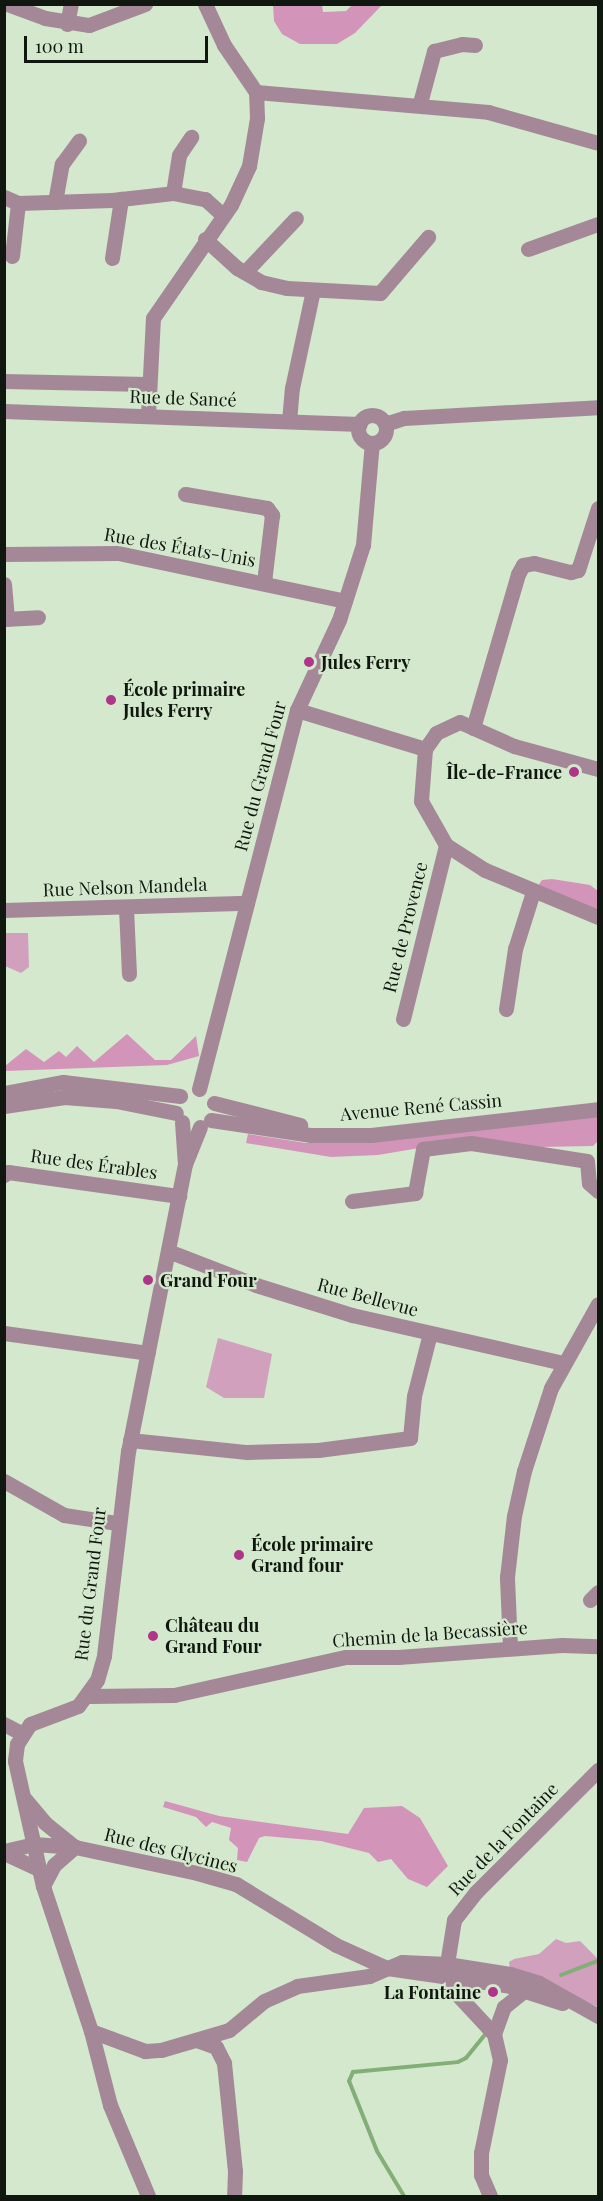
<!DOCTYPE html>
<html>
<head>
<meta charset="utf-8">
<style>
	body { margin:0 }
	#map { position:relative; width:603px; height:2201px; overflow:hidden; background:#d3e8cd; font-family:"Playfair Display",serif }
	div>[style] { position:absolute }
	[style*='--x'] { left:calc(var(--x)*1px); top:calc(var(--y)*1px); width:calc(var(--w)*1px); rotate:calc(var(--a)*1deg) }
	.green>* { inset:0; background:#d0a0bd }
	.forest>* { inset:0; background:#d394ba }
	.stream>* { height:4px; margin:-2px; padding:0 2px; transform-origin:2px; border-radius:2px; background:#84ae77 }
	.minor>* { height:15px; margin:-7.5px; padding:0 7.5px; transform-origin:7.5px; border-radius:7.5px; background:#a48898 }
	.minor>.ring { margin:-7.5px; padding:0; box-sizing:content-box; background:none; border:15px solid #a48898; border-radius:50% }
	.dots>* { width:16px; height:16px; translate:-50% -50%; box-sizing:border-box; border:3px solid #d3e8cd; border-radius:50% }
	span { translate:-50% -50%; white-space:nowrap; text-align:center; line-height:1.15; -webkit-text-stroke:4.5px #d3e8cd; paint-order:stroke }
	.street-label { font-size:18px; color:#10170e }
	.poi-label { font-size:18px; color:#10170e; font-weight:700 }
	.left { translate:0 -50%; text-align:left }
	.right { translate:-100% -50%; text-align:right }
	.frame { position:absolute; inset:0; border:6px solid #10170e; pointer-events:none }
	.scale { position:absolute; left:24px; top:36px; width:184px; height:27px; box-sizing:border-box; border:3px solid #10170e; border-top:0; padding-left:8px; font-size:18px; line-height:21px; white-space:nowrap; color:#10170e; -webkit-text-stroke:4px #d3e8cd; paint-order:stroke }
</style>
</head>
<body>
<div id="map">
	<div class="green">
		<i style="clip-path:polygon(5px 933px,28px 933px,29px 967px,21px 973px,5px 966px)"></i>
		<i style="clip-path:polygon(218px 1338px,272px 1354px,264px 1398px,224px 1398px,206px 1387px)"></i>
		<i style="clip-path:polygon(556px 1939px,566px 1943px,580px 1941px,598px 1959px,598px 2007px,510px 1969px,509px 1962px,514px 1959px,539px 1954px)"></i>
	</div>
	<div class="forest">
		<i style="clip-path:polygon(273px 5px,322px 5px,323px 12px,346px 11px,352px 5px,382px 5px,355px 33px,337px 44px,300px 44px,282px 34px,274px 21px)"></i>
		<i style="clip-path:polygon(552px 879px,590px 885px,598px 891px,598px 912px,538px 886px,542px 880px)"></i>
		<i style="clip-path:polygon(127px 1034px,155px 1060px,171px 1060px,196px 1036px,199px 1056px,167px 1065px,5px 1071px,5px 1066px,26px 1049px,44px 1062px,59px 1051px,66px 1057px,77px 1046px,94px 1062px)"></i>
		<i style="clip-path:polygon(598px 1114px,598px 1141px,593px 1146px,538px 1147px,472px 1139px,378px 1155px,331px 1157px,246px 1143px,248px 1134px,306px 1143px,361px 1142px)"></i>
		<i style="clip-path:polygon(165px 1801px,219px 1816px,348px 1834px,364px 1808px,402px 1806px,420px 1818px,448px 1866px,427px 1887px,408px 1879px,391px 1859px,378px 1862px,369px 1853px,321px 1841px,265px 1836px,259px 1838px,247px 1862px,237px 1860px,238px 1848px,229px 1840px,231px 1828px,212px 1822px,206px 1827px,196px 1817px,163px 1807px)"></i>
	</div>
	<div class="stream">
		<i style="--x:561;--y:1975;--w:40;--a:-21"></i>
		<i style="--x:404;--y:2196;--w:52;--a:-121"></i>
		<i style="--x:377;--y:2151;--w:75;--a:-111.8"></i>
		<i style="--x:349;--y:2081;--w:10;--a:-66"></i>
		<i style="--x:353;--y:2072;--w:105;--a:-5.4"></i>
		<i style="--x:458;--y:2062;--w:9;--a:-27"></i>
		<i style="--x:466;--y:2058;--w:32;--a:-51"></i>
	</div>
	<div class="minor">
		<i style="--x:7;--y:4;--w:40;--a:20.2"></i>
		<i style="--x:45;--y:18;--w:45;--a:9"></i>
		<i style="--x:89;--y:25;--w:60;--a:-20.6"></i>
		<i style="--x:205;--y:4;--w:45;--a:65.1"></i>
		<i style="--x:224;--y:45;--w:57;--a:55.8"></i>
		<i style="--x:67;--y:24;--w:20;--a:-79"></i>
		<i style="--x:420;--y:103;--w:54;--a:-74.9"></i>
		<i style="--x:434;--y:51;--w:29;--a:-14"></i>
		<i style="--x:462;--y:44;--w:13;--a:4"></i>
		<i style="--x:173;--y:193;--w:38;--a:-81"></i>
		<i style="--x:179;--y:155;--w:22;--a:-56"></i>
		<i style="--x:4;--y:197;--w:15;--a:23"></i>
		<i style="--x:18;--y:203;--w:94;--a:-1.8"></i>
		<i style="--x:112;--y:200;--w:61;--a:-6.5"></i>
		<i style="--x:173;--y:193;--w:33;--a:11"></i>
		<i style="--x:205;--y:199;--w:24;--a:42"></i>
		<i style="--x:55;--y:202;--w:39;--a:-80"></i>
		<i style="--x:62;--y:164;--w:29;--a:-54"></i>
		<i style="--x:205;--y:239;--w:43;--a:42.2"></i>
		<i style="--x:237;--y:268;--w:28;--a:30"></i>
		<i style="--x:261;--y:282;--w:27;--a:13"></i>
		<i style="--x:287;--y:288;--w:93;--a:3.1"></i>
		<i style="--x:380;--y:293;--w:74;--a:-49.4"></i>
		<i style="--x:528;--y:249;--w:74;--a:-19.7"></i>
		<i style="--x:12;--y:256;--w:53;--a:-83.5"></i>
		<i style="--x:112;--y:258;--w:60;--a:-81.3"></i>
		<i style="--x:245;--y:272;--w:74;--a:-46.6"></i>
		<i style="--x:4;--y:381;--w:143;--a:1.2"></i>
		<i style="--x:4;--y:411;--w:356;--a:2.1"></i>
		<i class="ring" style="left:358px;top:415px;width:13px;height:13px"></i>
		<i style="--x:148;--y:416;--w:98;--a:-87.1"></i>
		<i style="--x:153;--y:318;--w:137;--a:-55.4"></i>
		<i style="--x:231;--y:205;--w:43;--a:-65.2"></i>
		<i style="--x:249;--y:166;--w:49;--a:-80.5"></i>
		<i style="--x:257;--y:118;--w:26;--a:-92"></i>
		<i style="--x:256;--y:92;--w:233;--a:4.9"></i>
		<i style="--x:488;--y:112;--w:114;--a:15.7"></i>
		<i style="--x:289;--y:421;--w:33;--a:-85"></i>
		<i style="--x:292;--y:388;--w:100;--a:-77.9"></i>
		<i style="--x:385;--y:424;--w:20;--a:-18"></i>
		<i style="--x:404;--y:418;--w:194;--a:-3.2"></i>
		<i style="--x:185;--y:494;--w:83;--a:9.7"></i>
		<i style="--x:267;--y:508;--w:9;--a:54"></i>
		<i style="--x:272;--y:515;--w:67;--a:96.8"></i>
		<i style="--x:4;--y:554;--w:114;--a:-0.5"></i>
		<i style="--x:118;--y:553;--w:232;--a:11.9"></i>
		<i style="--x:4;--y:584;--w:35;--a:85"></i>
		<i style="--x:4;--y:619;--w:34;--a:-3"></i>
		<i style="--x:297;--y:710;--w:134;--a:16.9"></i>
		<i style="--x:425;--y:749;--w:19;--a:-55"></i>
		<i style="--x:436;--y:733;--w:26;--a:-25"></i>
		<i style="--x:460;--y:722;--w:59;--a:24"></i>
		<i style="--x:514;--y:746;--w:87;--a:15.3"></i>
		<i style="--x:473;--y:728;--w:160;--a:-73.7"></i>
		<i style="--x:518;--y:574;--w:10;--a:-61"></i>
		<i style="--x:523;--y:565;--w:11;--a:-10"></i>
		<i style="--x:534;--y:563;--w:38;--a:14"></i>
		<i style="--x:571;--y:572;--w:7;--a:-16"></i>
		<i style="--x:578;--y:570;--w:65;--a:-72.1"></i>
		<i style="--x:425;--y:749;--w:52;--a:94.4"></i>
		<i style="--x:421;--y:801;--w:51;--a:60.4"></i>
		<i style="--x:446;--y:845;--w:46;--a:32.7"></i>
		<i style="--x:485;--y:870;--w:122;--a:22.6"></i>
		<i style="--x:126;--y:908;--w:66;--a:87.4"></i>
		<i style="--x:4;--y:910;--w:243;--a:-1.7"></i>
		<i style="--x:506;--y:1009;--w:61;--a:-81.5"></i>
		<i style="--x:515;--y:949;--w:60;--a:-72.5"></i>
		<i style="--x:403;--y:1019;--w:179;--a:-76.1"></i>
		<i style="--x:199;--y:1089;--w:391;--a:-75.5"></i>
		<i style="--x:297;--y:710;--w:99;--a:-65"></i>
		<i style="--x:339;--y:620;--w:79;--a:-72.3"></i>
		<i style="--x:363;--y:545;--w:102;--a:-85"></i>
		<i style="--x:4;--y:1093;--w:60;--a:-10.6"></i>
		<i style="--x:63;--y:1082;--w:118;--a:6.8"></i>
		<i style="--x:214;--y:1103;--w:89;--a:14.3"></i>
		<i style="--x:4;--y:1106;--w:61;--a:-8.5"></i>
		<i style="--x:64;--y:1097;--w:52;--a:4.4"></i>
		<i style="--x:116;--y:1101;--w:61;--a:11.3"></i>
		<i style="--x:211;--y:1120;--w:100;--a:8.6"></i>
		<i style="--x:310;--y:1135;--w:61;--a:0"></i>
		<i style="--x:371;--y:1135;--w:228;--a:-6.5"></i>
		<i style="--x:182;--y:1122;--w:39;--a:86"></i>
		<i style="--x:200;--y:1127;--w:40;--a:112"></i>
		<i style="--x:185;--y:1164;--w:293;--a:101.2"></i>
		<i style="--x:128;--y:1451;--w:206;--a:96.7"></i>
		<i style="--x:104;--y:1656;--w:25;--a:106"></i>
		<i style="--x:97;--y:1680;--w:32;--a:126"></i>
		<i style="--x:78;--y:1706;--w:51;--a:159.4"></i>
		<i style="--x:30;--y:1724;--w:24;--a:123"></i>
		<i style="--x:17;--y:1744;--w:17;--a:97"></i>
		<i style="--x:15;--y:1761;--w:128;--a:77.4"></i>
		<i style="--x:43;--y:1886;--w:153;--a:71.7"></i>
		<i style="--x:91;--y:2031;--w:58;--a:20.3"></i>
		<i style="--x:145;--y:2051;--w:16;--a:-4"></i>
		<i style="--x:161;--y:2050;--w:71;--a:-16.4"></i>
		<i style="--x:229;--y:2030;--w:45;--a:-39.6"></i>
		<i style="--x:264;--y:2001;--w:36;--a:-24"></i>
		<i style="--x:297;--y:1986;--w:73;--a:-7.9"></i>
		<i style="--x:369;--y:1976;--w:36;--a:-23"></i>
		<i style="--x:402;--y:1962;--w:45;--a:2.5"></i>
		<i style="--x:447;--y:1964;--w:64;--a:9"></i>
		<i style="--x:510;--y:1974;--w:30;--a:17"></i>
		<i style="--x:539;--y:1983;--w:68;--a:29.2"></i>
		<i style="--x:4;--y:1175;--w:5;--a:-37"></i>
		<i style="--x:8;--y:1172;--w:173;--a:8"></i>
		<i style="--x:352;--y:1201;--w:64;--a:-7.2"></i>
		<i style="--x:415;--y:1193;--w:45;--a:-79.7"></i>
		<i style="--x:423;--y:1149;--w:48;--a:-7.1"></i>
		<i style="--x:471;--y:1143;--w:117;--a:8.8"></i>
		<i style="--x:587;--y:1161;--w:22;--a:85"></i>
		<i style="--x:589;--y:1183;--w:12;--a:42"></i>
		<i style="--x:168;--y:1251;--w:94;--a:21.1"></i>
		<i style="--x:256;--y:1285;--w:101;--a:17.4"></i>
		<i style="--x:352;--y:1315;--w:217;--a:12.8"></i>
		<i style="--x:4;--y:1333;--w:145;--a:7.9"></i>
		<i style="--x:130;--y:1440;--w:118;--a:5.9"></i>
		<i style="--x:247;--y:1452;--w:71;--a:-1.6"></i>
		<i style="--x:318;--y:1450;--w:93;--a:-7.4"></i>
		<i style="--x:410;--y:1438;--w:42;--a:-84.6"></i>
		<i style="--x:414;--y:1396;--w:65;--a:-75.7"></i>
		<i style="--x:4;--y:1481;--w:69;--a:29.5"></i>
		<i style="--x:64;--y:1515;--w:54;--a:8.6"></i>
		<i style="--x:590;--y:1600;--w:11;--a:-45"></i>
		<i style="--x:510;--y:1647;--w:70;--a:-92.5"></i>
		<i style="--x:507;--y:1577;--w:61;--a:-83.5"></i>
		<i style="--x:514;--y:1516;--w:46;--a:-77.5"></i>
		<i style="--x:524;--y:1471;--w:87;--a:-72"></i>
		<i style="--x:551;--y:1388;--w:96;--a:-60.8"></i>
		<i style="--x:89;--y:1696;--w:85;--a:-0.7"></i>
		<i style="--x:174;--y:1695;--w:176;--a:-12.5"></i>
		<i style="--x:346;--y:1657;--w:52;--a:0"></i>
		<i style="--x:398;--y:1657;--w:164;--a:-4.2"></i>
		<i style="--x:562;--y:1645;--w:36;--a:2"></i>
		<i style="--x:4;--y:1724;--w:21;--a:28"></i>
		<i style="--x:25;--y:1799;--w:31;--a:50"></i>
		<i style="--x:45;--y:1823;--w:38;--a:39"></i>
		<i style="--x:4;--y:1851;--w:31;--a:-13"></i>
		<i style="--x:34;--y:1844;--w:41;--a:4.2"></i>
		<i style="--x:75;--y:1847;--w:125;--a:12"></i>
		<i style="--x:197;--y:1873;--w:41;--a:15.8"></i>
		<i style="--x:236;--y:1884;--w:117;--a:31.4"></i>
		<i style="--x:336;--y:1945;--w:56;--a:24.3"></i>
		<i style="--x:387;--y:1968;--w:124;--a:8.3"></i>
		<i style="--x:510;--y:1986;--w:55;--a:18.1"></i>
		<i style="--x:4;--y:1853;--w:38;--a:25"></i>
		<i style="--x:43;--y:1886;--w:24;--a:-62"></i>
		<i style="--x:54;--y:1865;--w:28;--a:-41"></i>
		<i style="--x:91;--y:2031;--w:76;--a:75.6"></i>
		<i style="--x:110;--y:2105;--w:99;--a:67.3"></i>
		<i style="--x:494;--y:2034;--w:29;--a:-70"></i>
		<i style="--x:504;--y:2007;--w:26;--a:-39"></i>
		<i style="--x:196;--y:2040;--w:21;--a:19"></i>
		<i style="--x:216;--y:2047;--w:18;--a:63"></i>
		<i style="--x:224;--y:2063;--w:109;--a:84.2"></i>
		<i style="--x:235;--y:2171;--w:25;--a:92"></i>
		<i style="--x:490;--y:2196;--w:23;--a:-113"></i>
		<i style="--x:481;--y:2175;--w:22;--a:-90"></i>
		<i style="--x:481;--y:2153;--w:95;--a:-78.5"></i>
		<i style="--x:500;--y:2060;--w:27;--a:-103"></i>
		<i style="--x:494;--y:2034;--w:62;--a:-133"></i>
		<i style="--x:452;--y:1989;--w:25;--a:-101"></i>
		<i style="--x:447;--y:1964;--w:45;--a:-81"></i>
		<i style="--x:454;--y:1920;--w:36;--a:-52"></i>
		<i style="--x:476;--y:1892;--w:173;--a:-45"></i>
	</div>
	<div class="dots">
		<i style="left:309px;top:662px;background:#af3589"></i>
		<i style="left:111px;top:700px;background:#af3589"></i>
		<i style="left:574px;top:772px;background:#af3589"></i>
		<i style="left:148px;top:1280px;background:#af3589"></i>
		<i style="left:239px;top:1555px;background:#af3589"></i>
		<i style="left:153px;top:1636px;background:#af3589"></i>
		<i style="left:493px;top:1992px;background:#af3589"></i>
	</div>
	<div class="street-label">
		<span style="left:183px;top:398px;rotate:2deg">Rue de Sancé</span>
		<span style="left:180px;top:547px;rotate:10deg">Rue des États-Unis</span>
		<span style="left:260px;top:776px;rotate:-75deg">Rue du Grand Four</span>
		<span style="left:125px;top:887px;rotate:-2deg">Rue Nelson Mandela</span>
		<span style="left:405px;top:927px;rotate:-76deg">Rue de Provence</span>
		<span style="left:421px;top:1107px;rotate:-5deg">Avenue René Cassin</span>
		<span style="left:94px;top:1164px;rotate:8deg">Rue des Érables</span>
		<span style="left:368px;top:1297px;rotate:15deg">Rue Bellevue</span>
		<span style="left:90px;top:1584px;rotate:-83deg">Rue du Grand Four</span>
		<span style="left:430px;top:1634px;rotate:-4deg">Chemin de la Becassière</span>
		<span style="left:503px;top:1839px;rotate:-46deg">Rue de la Fontaine</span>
		<span style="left:171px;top:1850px;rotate:14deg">Rue des Glycines</span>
	</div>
	<div class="poi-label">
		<span class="left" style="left:321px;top:662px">Jules Ferry</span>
		<span class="left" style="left:123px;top:700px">École primaire<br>Jules Ferry</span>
		<span class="right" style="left:562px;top:772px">Île-de-France</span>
		<span class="left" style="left:160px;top:1280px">Grand Four</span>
		<span class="left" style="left:251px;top:1555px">École primaire<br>Grand four</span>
		<span class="left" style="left:165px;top:1636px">Château du<br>Grand Four</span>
		<span class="right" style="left:481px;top:1992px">La Fontaine</span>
	</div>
	<div class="frame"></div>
	<div class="scale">100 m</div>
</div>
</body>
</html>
